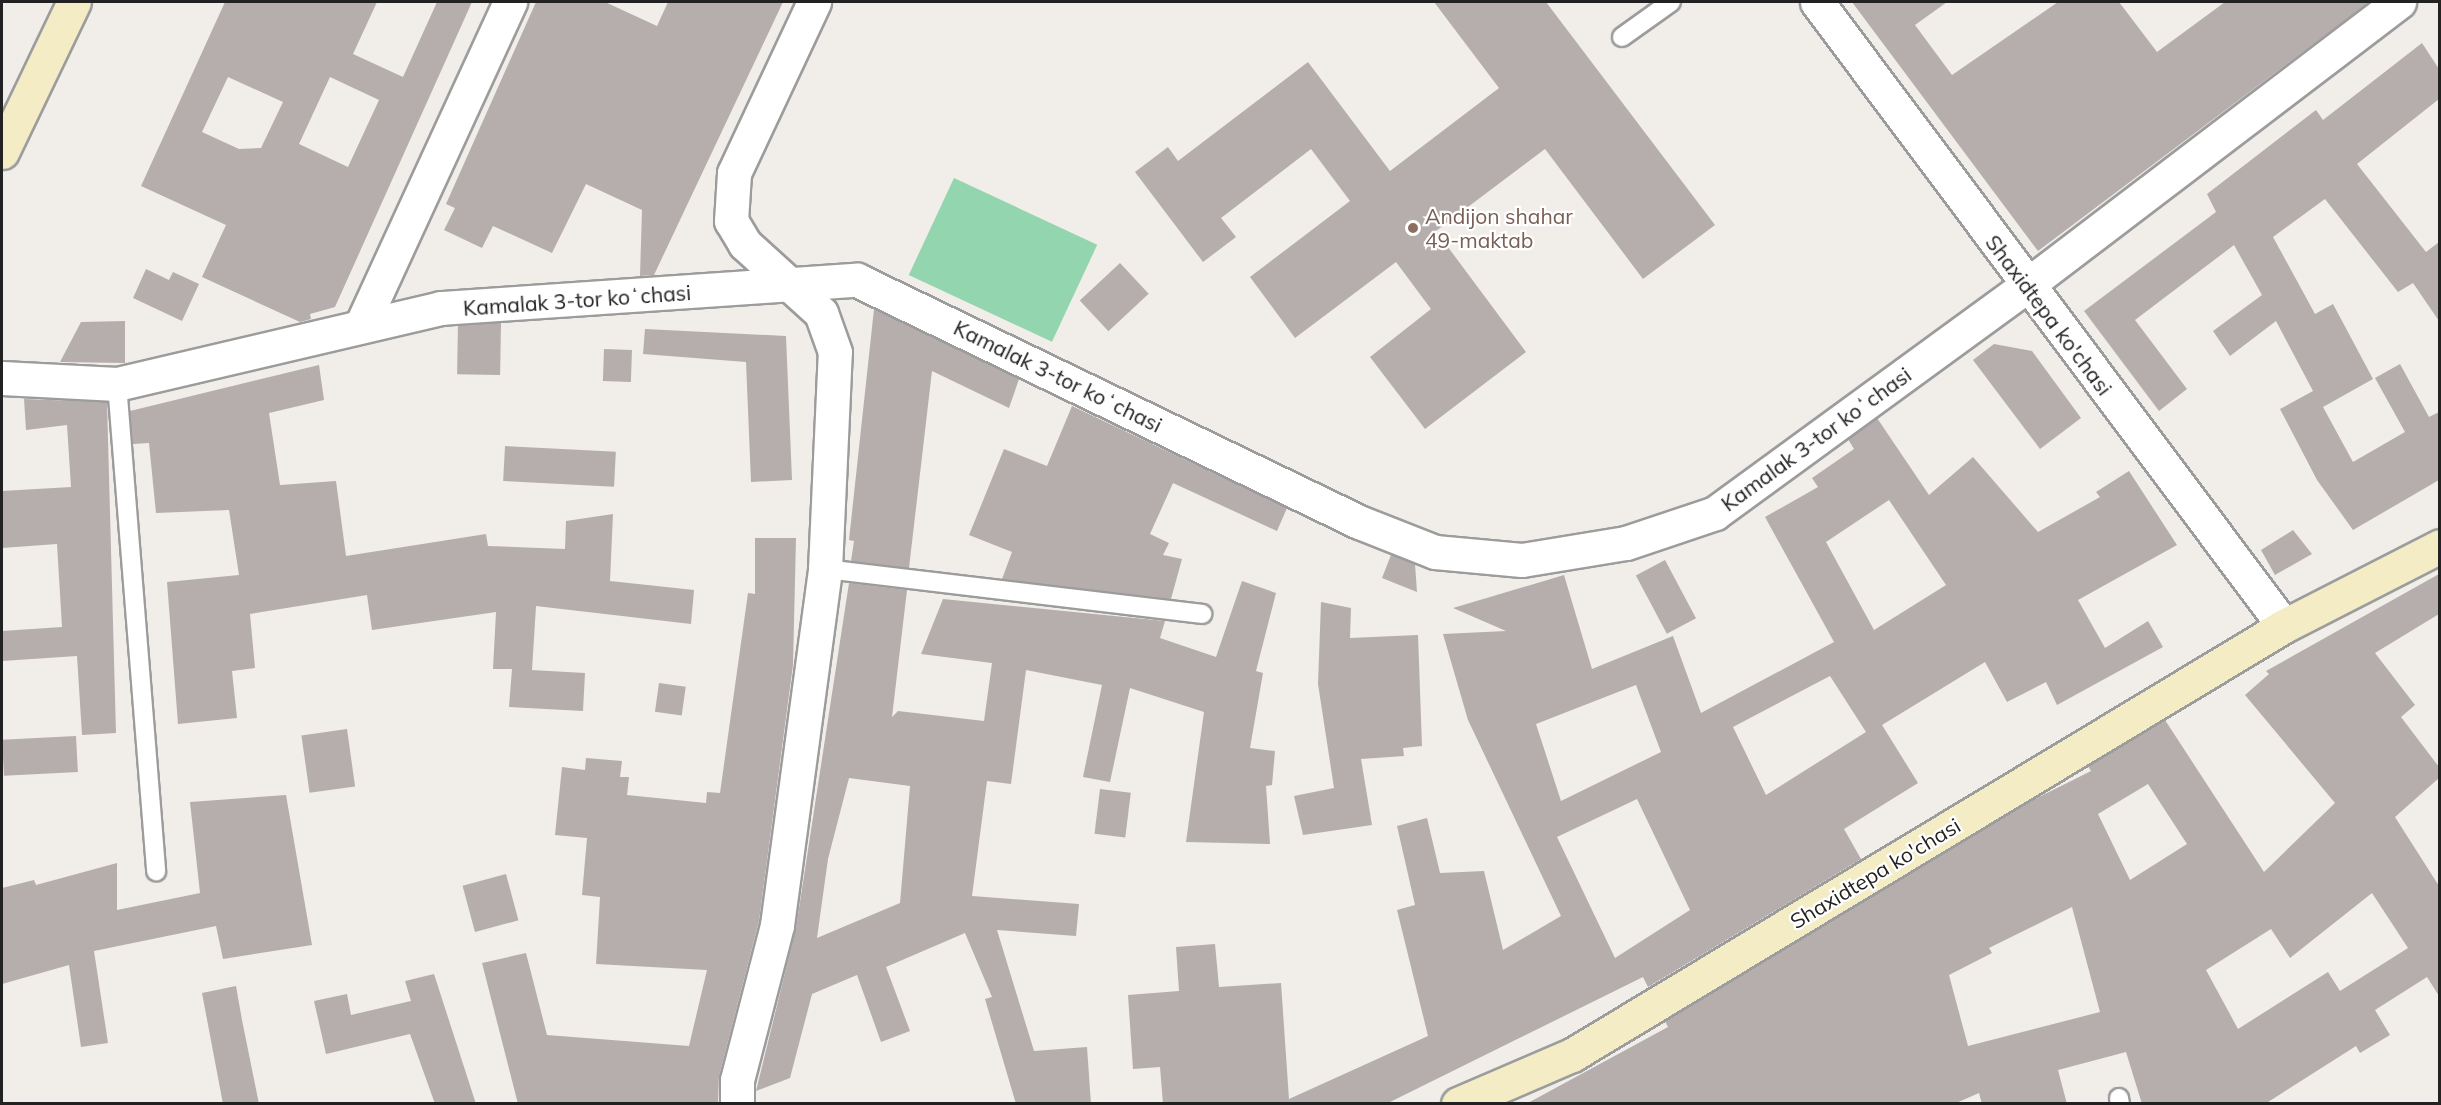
<!DOCTYPE html>
<html>
<head>
<meta charset="utf-8">
<style>
	body { margin:0 }
	#map { position:relative; width:2441px; height:1105px; overflow:hidden; background:#f1ede9; font-family:Mulish,sans-serif }
	div>[style] { position:absolute }
	[style*='--x'] { left:calc(var(--x)*1px); top:calc(var(--y)*1px); width:calc(var(--w)*1px); rotate:calc(var(--a)*1deg) }
	.pitch>* { inset:0; background:#92d5ae; transform-origin:0 0 }
	.building>* { inset:0; background:#b6aeac; transform-origin:0 0 }
	.roads { filter:drop-shadow(2px 0 #9c9c9c) drop-shadow(-2px 0 #9c9c9c) drop-shadow(0 2px #9c9c9c) drop-shadow(0 -2px #9c9c9c) }
	.lane>* { height:18px; margin:-9px; padding:0 9px; transform-origin:9px; border-radius:9px; background:#fff }
	.street>* { height:33px; margin:-16.5px; padding:0 16.5px; transform-origin:16.5px; border-radius:16.5px; background:#fff }
	.secondary>* { height:33px; margin:-16.5px; padding:0 16.5px; transform-origin:16.5px; border-radius:16.5px; background:#f3ecc5 }
	.dots>* { width:16px; height:16px; translate:-50% -50%; box-sizing:border-box; border:3px solid #fff; border-radius:50% }
	span { translate:-50% -50%; white-space:nowrap; text-align:center; line-height:1.15; -webkit-text-stroke:4.5px #fff; paint-order:stroke }
	.education-label { font-size:21px; color:#785e54 }
	.left { translate:0 -50%; text-align:left }
	.street-label { font-size:21px; color:#222 }
	.frame { position:absolute; inset:0; border:3px solid #222; pointer-events:none }
</style>
</head>
<body>
<div id="map">
	<div class="pitch">
		<i style="left:954px;top:178px;width:158px;height:107px;rotate:25deg"></i>
	</div>
	<div class="building">
		<i style="clip-path:polygon(evenodd,225px 2px,377px 2px,353px 54px,403px 77px,437px 2px,472px 2px,335px 307px,310px 314px,311px 319px,300px 322px,202px 277px,226px 225px,141px 186px,225px 2px,228px 77px,283px 102px,261px 148px,239px 149px,202px 132px,228px 77px,225px 2px,330px 77px,379px 100px,348px 167px,299px 144px,330px 77px)"></i>
		<i style="clip-path:polygon(536px 2px,605px 2px,657px 26px,668px 2px,783px 2px,654px 275px,640px 276px,642px 210px,586px 184px,552px 253px,493px 226px,482px 248px,444px 230px,455px 208px,446px 204px)"></i>
		<i style="clip-path:polygon(1434px 2px,1546px 2px,1715px 225px,1643px 279px,1545px 149px,1436px 231px,1526px 352px,1425px 429px,1370px 357px,1431px 309px,1396px 262px,1295px 338px,1250px 277px,1350px 201px,1311px 149px,1221px 218px,1236px 237px,1203px 262px,1135px 172px,1168px 147px,1178px 161px,1308px 62px,1390px 171px,1499px 88px)"></i>
		<i style="clip-path:polygon(1852px 2px,1947px 2px,1915px 25px,1952px 75px,2058px 2px,2119px 2px,2157px 52px,2225px 2px,2369px 2px,2038px 251px)"></i>
		<i style="clip-path:polygon(2422px 43px,2439px 69px,2439px 99px,2357px 164px,2426px 252px,2439px 242px,2439px 321px,2413px 283px,2398px 292px,2325px 199px,2273px 237px,2315px 314px,2333px 304px,2373px 379px,2323px 407px,2353px 462px,2405px 432px,2375px 378px,2400px 364px,2429px 417px,2439px 412px,2439px 480px,2353px 530px,2317px 480px,2280px 409px,2313px 391px,2276px 321px,2230px 356px,2213px 331px,2262px 295px,2234px 245px,2135px 320px,2187px 389px,2159px 411px,2084px 311px,2216px 212px,2207px 194px,2316px 110px,2323px 120px)"></i>
		<i style="left:1120px;top:263px;width:42px;height:55px;rotate:47deg"></i>
		<i style="clip-path:polygon(146px 269px,169px 280px,173px 272px,199px 284px,182px 321px,133px 298px)"></i>
		<i style="clip-path:polygon(874px 309px,1019px 379px,1009px 408px,932px 371px,909px 568px,851px 561px,854px 541px,849px 540px)"></i>
		<i style="clip-path:polygon(125px 321px,125px 363px,60px 362px,81px 322px)"></i>
		<i style="left:501px;top:323px;width:52px;height:43px;rotate:91deg"></i>
		<i style="clip-path:polygon(645px 329px,786px 336px,792px 480px,751px 482px,746px 362px,643px 354px)"></i>
		<i style="clip-path:polygon(1994px 344px,2032px 351px,2081px 418px,2040px 449px,1973px 360px)"></i>
		<i style="left:604px;top:349px;width:28px;height:32px;rotate:2deg"></i>
		<i style="clip-path:polygon(319px 365px,324px 400px,269px 413px,280px 485px,336px 481px,346px 556px,486px 534px,488px 546px,565px 549px,566px 521px,613px 514px,610px 581px,694px 590px,691px 624px,536px 606px,532px 670px,513px 669px,585px 673px,583px 711px,509px 707px,512px 669px,493px 669px,496px 612px,372px 630px,367px 595px,250px 614px,255px 668px,232px 671px,237px 718px,178px 724px,167px 582px,239px 575px,229px 510px,156px 513px,149px 443px,133px 444px,130px 411px)"></i>
		<i style="clip-path:polygon(24px 399px,107px 402px,116px 733px,82px 735px,77px 656px,2px 661px,2px 631px,62px 627px,57px 544px,2px 548px,2px 491px,71px 487px,67px 425px,26px 430px)"></i>
		<i style="clip-path:polygon(1072px 406px,1287px 508px,1277px 531px,1173px 483px,1150px 534px,1169px 543px,1163px 555px,1182px 559px,1171px 599px,1002px 579px,1012px 552px,969px 535px,1004px 449px,1047px 466px)"></i>
		<i style="clip-path:polygon(evenodd,1877px 418px,1929px 495px,1973px 457px,2038px 532px,2100px 497px,2096px 492px,2129px 471px,2177px 545px,2078px 600px,2105px 648px,2148px 621px,2163px 647px,2057px 705px,2046px 682px,2007px 702px,1985px 662px,1882px 725px,1918px 783px,1844px 829px,1861px 859px,1648px 987px,1643px 977px,1386px 1104px,1163px 1104px,1160px 1067px,1133px 1069px,1128px 995px,1179px 991px,1176px 947px,1215px 944px,1219px 987px,1281px 983px,1289px 1099px,1428px 1036px,1397px 910px,1415px 905px,1397px 826px,1427px 818px,1440px 873px,1484px 871px,1503px 950px,1561px 916px,1468px 720px,1443px 634px,1506px 631px,1453px 608px,1564px 575px,1592px 669px,1673px 636px,1701px 713px,1834px 642px,1765px 517px,1818px 487px,1812px 478px,1854px 449px,1848px 439px,1877px 418px,1889px 500px,1946px 585px,1874px 630px,1826px 542px,1889px 500px,1877px 418px,1830px 676px,1866px 732px,1766px 795px,1733px 727px,1830px 676px,1877px 418px,1636px 685px,1661px 752px,1561px 801px,1536px 724px,1636px 685px,1877px 418px,1637px 799px,1690px 910px,1615px 958px,1557px 837px,1637px 799px)"></i>
		<i style="left:505px;top:446px;width:111px;height:35px;rotate:3deg"></i>
		<i style="clip-path:polygon(2293px 530px,2312px 554px,2275px 575px,2261px 550px)"></i>
		<i style="clip-path:polygon(755px 538px,796px 538px,793px 665px,759px 921px,719px 1076px,718px 1104px,518px 1104px,482px 963px,526px 953px,547px 1035px,689px 1046px,707px 970px,596px 964px,600px 897px,582px 895px,587px 838px,555px 835px,562px 767px,585px 770px,586px 758px,622px 761px,620px 777px,629px 777px,627px 795px,706px 803px,707px 792px,720px 793px,748px 593px,755px 594px)"></i>
		<i style="clip-path:polygon(1391px 555px,1415px 564px,1417px 592px,1382px 578px)"></i>
		<i style="left:1665px;top:560px;width:66px;height:33px;rotate:62deg"></i>
		<i style="clip-path:polygon(evenodd,2439px 574px,2439px 614px,2375px 653px,2415px 705px,2401px 717px,2439px 767px,2439px 778px,2395px 817px,2439px 886px,2439px 996px,2427px 977px,2375px 1010px,2390px 1035px,2360px 1053px,2356px 1046px,2265px 1104px,2142px 1104px,2126px 1052px,2058px 1070px,2067px 1104px,1982px 1104px,1979px 1093px,1954px 1104px,1526px 1104px,1668px 1027px,1665px 1021px,2031px 801px,2091px 771px,2088px 766px,2165px 720px,2264px 872px,2335px 803px,2245px 695px,2269px 674px,2266px 671px,2439px 574px,2148px 784px,2187px 844px,2130px 880px,2098px 814px,2148px 784px,2439px 574px,2372px 893px,2408px 948px,2340px 991px,2328px 972px,2238px 1029px,2206px 970px,2271px 929px,2290px 958px,2372px 893px,2439px 574px,2072px 907px,2100px 1012px,1968px 1046px,1949px 975px,1992px 953px,1989px 948px,2072px 907px)"></i>
		<i style="clip-path:polygon(evenodd,1242px 581px,1276px 593px,1256px 671px,1263px 673px,1250px 748px,1275px 751px,1272px 785px,1266px 786px,1270px 844px,1186px 842px,1204px 712px,1130px 688px,1110px 782px,1083px 777px,1102px 685px,1026px 670px,1011px 784px,987px 781px,972px 896px,1079px 904px,1076px 936px,997px 930px,1034px 1051px,1087px 1047px,1091px 1104px,1016px 1104px,985px 999px,992px 997px,965px 933px,886px 967px,910px 1031px,881px 1042px,857px 975px,812px 994px,790px 1078px,756px 1091px,796px 928px,849px 583px,907px 590px,892px 717px,898px 711px,984px 721px,992px 663px,921px 654px,943px 599px,1165px 621px,1160px 638px,1216px 657px,1242px 581px,849px 778px,910px 786px,900px 903px,817px 938px,828px 859px,849px 778px)"></i>
		<i style="clip-path:polygon(1321px 602px,1351px 608px,1350px 638px,1418px 635px,1422px 746px,1403px 748px,1404px 756px,1361px 759px,1372px 825px,1303px 835px,1294px 796px,1334px 788px,1318px 684px)"></i>
		<i style="left:659px;top:683px;width:27px;height:29px;rotate:8deg"></i>
		<i style="left:347px;top:729px;width:58px;height:46px;rotate:82deg"></i>
		<i style="left:76px;top:736px;width:36px;height:74px;rotate:87deg"></i>
		<i style="left:1100px;top:789px;width:31px;height:45px;rotate:7deg"></i>
		<i style="clip-path:polygon(286px 795px,312px 945px,223px 959px,216px 926px,94px 951px,108px 1043px,81px 1047px,69px 965px,2px 984px,2px 888px,34px 880px,36px 885px,117px 863px,117px 910px,200px 893px,190px 802px)"></i>
		<i style="left:506px;top:874px;width:48px;height:45px;rotate:75deg"></i>
		<i style="clip-path:polygon(434px 974px,476px 1104px,435px 1104px,410px 1034px,326px 1054px,314px 1001px,347px 994px,351px 1015px,411px 1001px,405px 981px)"></i>
		<i style="clip-path:polygon(236px 986px,242px 1020px,259px 1104px,223px 1104px,202px 993px)"></i>
	</div>
	<div class="roads">
		<div class="lane">
			<i style="--x:1622;--y:37;--w:60;--a:-35.5"></i>
			<i style="--x:117;--y:384;--w:489;--a:85.4"></i>
			<i style="--x:825;--y:569;--w:380;--a:6.8"></i>
			<i style="--x:2119;--y:1098;--w:6;--a:81"></i>
		</div>
		<div class="street">
			<i style="--x:1817;--y:2;--w:779;--a:53.19"></i>
			<i style="--x:361;--y:326;--w:357;--a:-65.3"></i>
			<i style="--x:2;--y:378;--w:115;--a:3"></i>
			<i style="--x:117;--y:384;--w:333;--a:-13.2"></i>
			<i style="--x:441;--y:308;--w:417;--a:-3.9"></i>
			<i style="--x:857;--y:280;--w:557;--a:25.74"></i>
			<i style="--x:1359;--y:522;--w:82;--a:21.5"></i>
			<i style="--x:1435;--y:552;--w:87;--a:5.3"></i>
			<i style="--x:1522;--y:560;--w:105;--a:-9.3"></i>
			<i style="--x:1626;--y:543;--w:94;--a:-18.6"></i>
			<i style="--x:1715;--y:513;--w:385;--a:-36.1"></i>
			<i style="--x:2026;--y:286;--w:469;--a:-37.3"></i>
			<i style="--x:737;--y:1104;--w:24;--a:-90"></i>
			<i style="--x:737;--y:1080;--w:160;--a:-75.5"></i>
			<i style="--x:777;--y:925;--w:359;--a:-82.3"></i>
			<i style="--x:825;--y:569;--w:217;--a:-87.4"></i>
			<i style="--x:835;--y:352;--w:41;--a:-109.7"></i>
			<i style="--x:821;--y:313;--w:103;--a:-137.8"></i>
			<i style="--x:745;--y:244;--w:27;--a:-121"></i>
			<i style="--x:731;--y:221;--w:48;--a:-86.4"></i>
			<i style="--x:734;--y:173;--w:189;--a:-64.9"></i>
		</div>
		<div class="secondary">
			<i style="--x:2;--y:152;--w:166;--a:-64.4"></i>
			<i style="--x:1458;--y:1104;--w:124;--a:-23.3"></i>
			<i style="--x:1572;--y:1055;--w:831;--a:-31.07"></i>
			<i style="--x:2284;--y:626;--w:175;--a:-27.1"></i>
		</div>
	</div>
	<div class="dots">
		<i style="left:1413px;top:228px;background:#8d6e63"></i>
	</div>
	<div class="education-label">
		<span class="left" style="left:1425px;top:228px">Andijon shahar<br>49-maktab</span>
	</div>
	<div class="street-label">
		<span style="left:577px;top:300px;rotate:-4deg">Kamalak 3-tor koʻchasi</span>
		<span style="left:2049px;top:315px;rotate:53deg">Shaxidtepa ko'chasi</span>
		<span style="left:1058px;top:376px;rotate:26deg">Kamalak 3-tor koʻchasi</span>
		<span style="left:1816px;top:439px;rotate:-36deg">Kamalak 3-tor koʻchasi</span>
		<span style="left:1875px;top:873px;rotate:-31deg">Shaxidtepa ko'chasi</span>
	</div>
	<div class="frame"></div>
</div>
</body>
</html>
